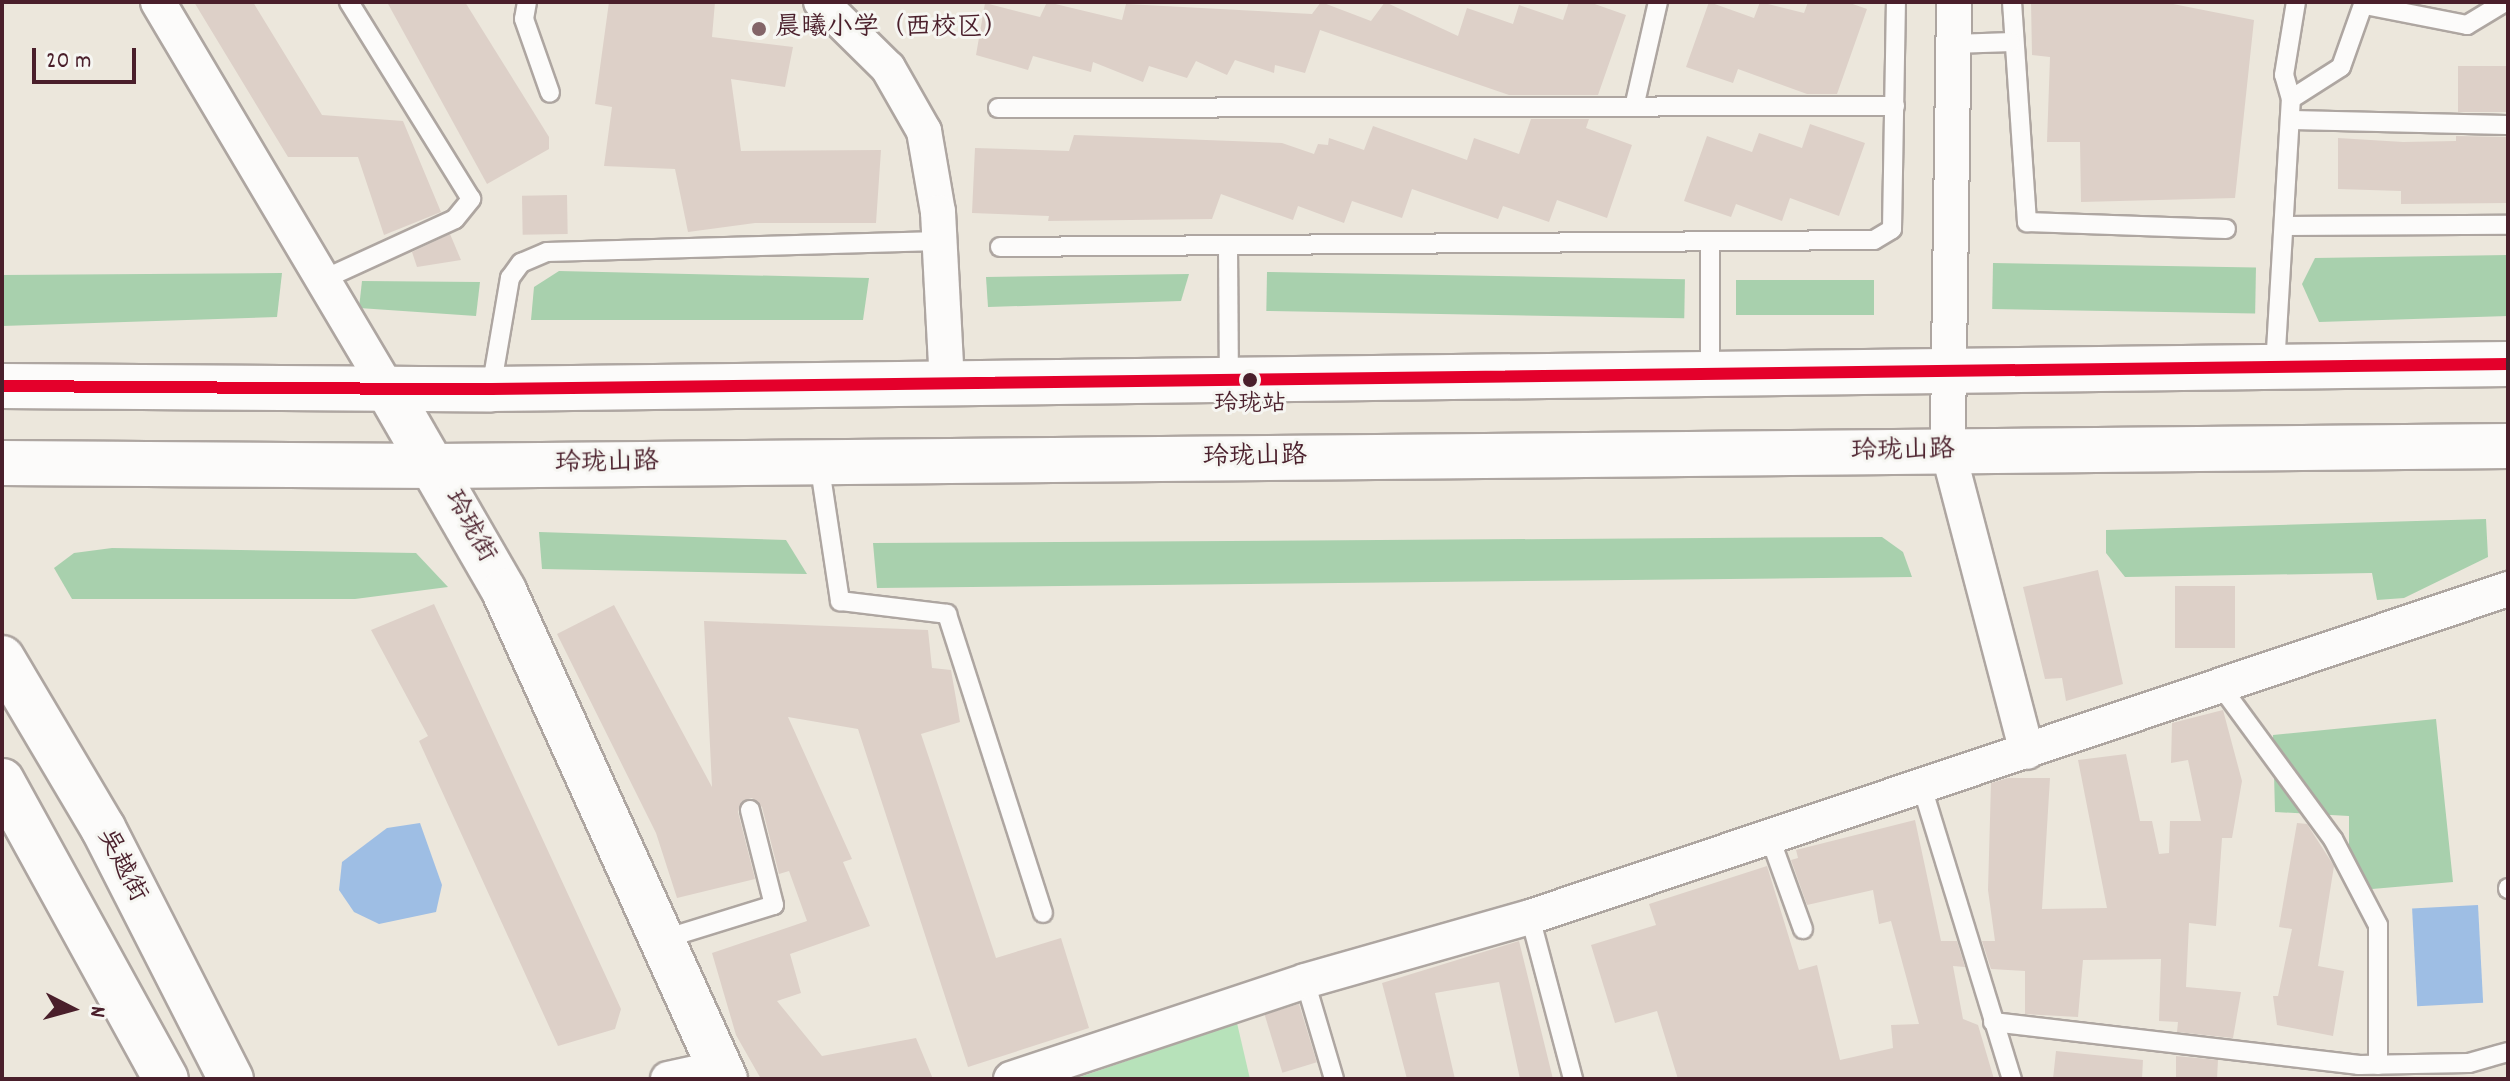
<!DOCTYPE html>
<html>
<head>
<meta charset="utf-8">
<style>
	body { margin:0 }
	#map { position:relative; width:2510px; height:1081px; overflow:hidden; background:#ece7dc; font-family:Dekko,"LXGW WenKai TC",sans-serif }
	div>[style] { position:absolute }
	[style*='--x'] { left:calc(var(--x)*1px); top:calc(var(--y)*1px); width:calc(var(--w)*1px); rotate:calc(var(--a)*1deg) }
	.green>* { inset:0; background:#b7e2ba }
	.forest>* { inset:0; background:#a8d0ad; transform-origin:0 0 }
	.water>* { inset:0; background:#9ebee4; transform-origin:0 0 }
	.building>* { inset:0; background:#ddd0c8; transform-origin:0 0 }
	.roads { filter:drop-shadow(2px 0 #aea6a1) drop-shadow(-2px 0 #aea6a1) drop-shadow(0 2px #aea6a1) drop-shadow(0 -2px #aea6a1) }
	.lane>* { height:18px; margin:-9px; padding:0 9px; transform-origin:9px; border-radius:9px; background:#fcfbfa }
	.street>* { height:34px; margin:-17px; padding:0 17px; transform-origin:17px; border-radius:17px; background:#fcfbfa }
	.secondary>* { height:44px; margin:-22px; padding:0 22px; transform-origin:22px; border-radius:22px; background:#fcfbfa }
	.primary>* { height:44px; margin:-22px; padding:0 22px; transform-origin:22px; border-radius:22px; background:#fcfbfa }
	.highway>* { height:44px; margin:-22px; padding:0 22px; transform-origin:22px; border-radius:22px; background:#fcfbfa }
	.bus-1>* { height:12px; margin:-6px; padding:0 6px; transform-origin:6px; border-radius:6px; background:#e4002b }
	.dots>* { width:22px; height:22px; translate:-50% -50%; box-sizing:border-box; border:4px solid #f6f6f2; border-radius:50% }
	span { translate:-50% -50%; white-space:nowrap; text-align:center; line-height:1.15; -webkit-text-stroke:6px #f6f6f2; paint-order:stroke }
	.bus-label { font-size:24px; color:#4a1f2b }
	.poi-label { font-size:26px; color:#4a1f2b }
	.left { translate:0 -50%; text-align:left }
	.street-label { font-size:26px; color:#4a1f2b }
	.frame { position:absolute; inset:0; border:4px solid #4a1f2b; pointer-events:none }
	.north { position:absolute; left:32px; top:969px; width:80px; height:80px; -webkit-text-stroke:6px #f6f6f2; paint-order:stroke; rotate:96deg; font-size:22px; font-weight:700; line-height:32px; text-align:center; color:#4a1f2b }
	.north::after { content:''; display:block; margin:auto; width:28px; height:36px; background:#4a1f2b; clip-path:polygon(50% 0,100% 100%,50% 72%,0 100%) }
	.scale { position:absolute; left:32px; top:48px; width:104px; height:36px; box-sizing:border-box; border:4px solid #4a1f2b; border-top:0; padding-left:10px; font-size:24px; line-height:28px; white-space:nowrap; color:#4a1f2b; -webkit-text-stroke:6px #f6f6f2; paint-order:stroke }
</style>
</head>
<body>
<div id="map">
	<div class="green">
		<i style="clip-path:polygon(1237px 1023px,1250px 1079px,1074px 1079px)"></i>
	</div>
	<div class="forest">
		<i style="clip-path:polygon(2508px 255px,2508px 316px,2319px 322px,2302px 284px,2315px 258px)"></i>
		<i style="left:1993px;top:263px;width:263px;height:46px;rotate:1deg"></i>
		<i style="clip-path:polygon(559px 271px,869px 278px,863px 320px,531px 320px,534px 287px)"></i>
		<i style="left:1267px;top:272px;width:418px;height:39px;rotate:1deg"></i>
		<i style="clip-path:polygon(282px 273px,277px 317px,2px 326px,2px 275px)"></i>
		<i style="clip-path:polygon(1189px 274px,1181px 301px,988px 307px,986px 277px)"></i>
		<i style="left:1874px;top:280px;width:35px;height:138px;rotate:90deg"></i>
		<i style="clip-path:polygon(362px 281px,480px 282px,476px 316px,359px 308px)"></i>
		<i style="clip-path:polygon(2486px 519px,2488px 557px,2404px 598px,2377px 600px,2372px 573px,2125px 577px,2106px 553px,2106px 530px)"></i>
		<i style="clip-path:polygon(539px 532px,786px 540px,807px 574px,542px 569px)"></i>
		<i style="clip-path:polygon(1882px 537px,1903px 552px,1912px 577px,877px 588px,873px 543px)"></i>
		<i style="clip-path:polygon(112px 548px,416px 553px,448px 587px,355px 599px,72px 599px,54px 568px,74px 553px)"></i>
		<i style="clip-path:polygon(2436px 719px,2453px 882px,2349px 891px,2349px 816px,2275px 812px,2273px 735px)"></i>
	</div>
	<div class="water">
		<i style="clip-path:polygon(420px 823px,442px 885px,436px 912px,379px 924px,354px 912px,339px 890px,342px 862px,387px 828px)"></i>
		<i style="left:2478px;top:905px;width:98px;height:66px;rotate:87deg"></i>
	</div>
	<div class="building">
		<i style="clip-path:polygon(194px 2px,253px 2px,322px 115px,403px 121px,441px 212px,384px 235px,358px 157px,288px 157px)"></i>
		<i style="clip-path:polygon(387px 2px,465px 2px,549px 137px,549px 149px,487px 184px)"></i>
		<i style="clip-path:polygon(609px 2px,715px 2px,712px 37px,793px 47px,785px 87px,731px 79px,741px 151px,881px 150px,876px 223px,755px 223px,688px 232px,675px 169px,604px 166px,612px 107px,595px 104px)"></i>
		<i style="clip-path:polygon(1047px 2px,1122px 20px,1126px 4px,1312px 14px,1321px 2px,1371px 21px,1385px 2px,1458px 36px,1467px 8px,1513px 24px,1519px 5px,1563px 20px,1569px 2px,1589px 2px,1626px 15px,1598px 95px,1509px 95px,1320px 30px,1305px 73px,1275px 65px,1274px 73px,1235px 60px,1227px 75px,1196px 61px,1187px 78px,1149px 66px,1143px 82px,1093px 62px,1091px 72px,1033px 56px,1028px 70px,976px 55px,985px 3px,1040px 17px)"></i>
		<i style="clip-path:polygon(1709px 2px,1754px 18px,1760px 2px,1804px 13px,1808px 2px,1847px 2px,1867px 9px,1837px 94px,1807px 94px,1738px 69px,1733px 83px,1686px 67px)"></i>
		<i style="clip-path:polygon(2031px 2px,2163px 2px,2254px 20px,2235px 198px,2081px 202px,2080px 142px,2047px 142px,2050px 57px,2032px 55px)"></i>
		<i style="left:2458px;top:66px;width:50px;height:46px"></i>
		<i style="clip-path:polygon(1531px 119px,1589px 119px,1586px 128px,1632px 145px,1607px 218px,1557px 200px,1549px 222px,1503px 206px,1498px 219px,1412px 189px,1402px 218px,1352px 201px,1344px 223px,1298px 206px,1293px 220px,1221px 194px,1212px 219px,1048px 221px,1049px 216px,972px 213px,975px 148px,1069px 151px,1074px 135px,1282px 143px,1314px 154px,1318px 144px,1328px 145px,1329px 138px,1364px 150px,1373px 126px,1467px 160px,1474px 138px,1519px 154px)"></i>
		<i style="clip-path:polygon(1810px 124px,1865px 143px,1839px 216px,1790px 198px,1782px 221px,1736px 204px,1731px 217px,1684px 201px,1707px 136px,1752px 152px,1759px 133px,1802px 148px)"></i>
		<i style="clip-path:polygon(2456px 136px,2508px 137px,2508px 203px,2401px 204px,2401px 191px,2338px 189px,2338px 138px,2403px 142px,2456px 141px)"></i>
		<i style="left:567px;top:195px;width:39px;height:45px;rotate:89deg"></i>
		<i style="clip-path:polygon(450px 234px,461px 260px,417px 267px,412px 252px)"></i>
		<i style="clip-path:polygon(2098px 570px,2123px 684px,2066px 701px,2062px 678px,2045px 679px,2023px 587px)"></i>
		<i style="left:2175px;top:586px;width:60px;height:62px"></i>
		<i style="clip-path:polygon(434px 604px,621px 1009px,615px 1029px,558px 1046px,419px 741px,428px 736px,371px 630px)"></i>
		<i style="clip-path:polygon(614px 605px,712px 787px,704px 621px,928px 630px,932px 668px,951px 670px,960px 722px,921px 734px,996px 958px,1061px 938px,1089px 1028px,968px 1067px,858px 729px,788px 717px,852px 859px,843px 862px,870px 926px,790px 954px,801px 993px,777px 1001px,822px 1056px,916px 1038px,933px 1079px,761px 1079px,736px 1035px,712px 953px,807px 921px,789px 871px,779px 874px,762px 807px,752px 798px,742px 801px,738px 812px,755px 879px,677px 898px,656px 833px,557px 634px)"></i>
		<i style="clip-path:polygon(2223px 710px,2242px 781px,2232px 838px,2222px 838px,2216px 926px,2189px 923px,2186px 987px,2241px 992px,2233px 1038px,2177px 1032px,2178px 1022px,2159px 1021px,2161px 959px,2083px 960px,2078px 1017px,2025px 1014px,2025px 971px,1991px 969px,1982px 941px,1995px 941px,1988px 890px,1991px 783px,2008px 778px,2050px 778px,2042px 909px,2107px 908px,2078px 760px,2126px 754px,2140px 821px,2152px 821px,2159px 854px,2169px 853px,2170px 821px,2201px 821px,2188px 760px,2171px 763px,2172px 723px)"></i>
		<i style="clip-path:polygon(1915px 820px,1941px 941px,1957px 941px,1965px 967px,1953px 966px,1963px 1019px,1978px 1025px,1994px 1079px,1678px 1079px,1657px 1011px,1615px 1023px,1591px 945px,1656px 925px,1649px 904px,1767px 866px,1799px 970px,1817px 965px,1840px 1060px,1893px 1048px,1891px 1025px,1919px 1024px,1891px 921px,1879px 924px,1873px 890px,1807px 905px,1791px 860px,1798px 858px,1796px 850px)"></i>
		<i style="clip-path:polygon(2297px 823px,2307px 824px,2334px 866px,2318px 966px,2344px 971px,2333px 1036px,2277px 1025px,2273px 996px,2278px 996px,2292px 929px,2279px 927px)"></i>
		<i style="clip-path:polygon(1519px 941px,1553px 1079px,1520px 1079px,1499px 982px,1435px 993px,1455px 1079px,1407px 1079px,1382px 983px)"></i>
		<i style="left:1299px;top:1004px;width:61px;height:36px;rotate:73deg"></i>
		<i style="clip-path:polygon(2056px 1051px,2143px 1060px,2142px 1079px,2053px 1079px)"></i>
		<i style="clip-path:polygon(2176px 1056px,2218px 1060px,2217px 1079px,2176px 1079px)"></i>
	</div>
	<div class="roads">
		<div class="lane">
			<i style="--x:527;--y:2;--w:17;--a:100"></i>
			<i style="--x:524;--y:19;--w:78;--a:70.6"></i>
			<i style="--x:2012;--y:2;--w:221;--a:86.1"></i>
			<i style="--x:2027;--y:222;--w:199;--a:2"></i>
			<i style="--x:2365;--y:5;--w:104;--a:11.1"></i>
			<i style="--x:2467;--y:25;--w:44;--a:-31.2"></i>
			<i style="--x:1954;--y:44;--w:57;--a:-2"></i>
			<i style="--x:2291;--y:99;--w:59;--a:-32.6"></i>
			<i style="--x:2341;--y:67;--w:69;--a:-70.5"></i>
			<i style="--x:1635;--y:103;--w:104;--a:-77.2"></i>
			<i style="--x:998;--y:108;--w:897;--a:-0.13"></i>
			<i style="--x:2291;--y:120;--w:217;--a:1.3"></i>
			<i style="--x:2284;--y:226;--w:224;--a:-0.3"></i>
			<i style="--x:1228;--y:245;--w:135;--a:89.6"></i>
			<i style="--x:1000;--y:247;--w:874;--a:-0.46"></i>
			<i style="--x:1874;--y:240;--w:21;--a:-31"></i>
			<i style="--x:1892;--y:229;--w:227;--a:-89"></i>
			<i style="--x:322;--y:280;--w:146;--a:-24.6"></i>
			<i style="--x:455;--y:219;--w:26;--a:-51"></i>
			<i style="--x:471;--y:199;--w:232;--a:-121.8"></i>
			<i style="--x:2275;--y:367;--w:268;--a:-86.6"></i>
			<i style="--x:2291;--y:99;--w:25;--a:-106"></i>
			<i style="--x:2284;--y:75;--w:74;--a:-80.7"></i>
			<i style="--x:1710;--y:374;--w:133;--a:-90"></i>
			<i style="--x:491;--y:389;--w:113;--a:-80.3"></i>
			<i style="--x:510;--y:278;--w:19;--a:-54"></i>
			<i style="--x:521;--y:263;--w:28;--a:-23"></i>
			<i style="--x:547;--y:252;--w:392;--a:-1.6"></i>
			<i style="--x:819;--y:462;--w:141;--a:81.4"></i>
			<i style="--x:840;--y:601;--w:108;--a:6.9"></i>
			<i style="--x:947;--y:614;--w:314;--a:72.2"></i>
			<i style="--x:2222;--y:688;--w:187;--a:53.7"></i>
			<i style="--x:2333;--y:839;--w:97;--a:62.4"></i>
			<i style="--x:2378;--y:925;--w:140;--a:90"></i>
			<i style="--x:1922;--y:787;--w:306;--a:72.9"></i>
			<i style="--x:1770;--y:838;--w:97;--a:70.1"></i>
			<i style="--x:2508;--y:888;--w:1;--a:90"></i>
			<i style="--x:1530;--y:917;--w:168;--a:75.1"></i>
			<i style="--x:664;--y:939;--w:115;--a:-17.2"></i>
			<i style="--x:774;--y:905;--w:98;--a:-104.2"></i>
			<i style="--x:1305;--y:981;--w:102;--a:73.5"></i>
			<i style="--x:1993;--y:1022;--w:369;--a:6.7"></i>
			<i style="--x:2359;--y:1065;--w:110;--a:-1"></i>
			<i style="--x:2469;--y:1063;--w:41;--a:-15.8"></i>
		</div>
		<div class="street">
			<i style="--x:158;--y:2;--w:449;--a:59.3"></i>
			<i style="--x:821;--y:2;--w:94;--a:44.6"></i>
			<i style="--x:888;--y:68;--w:73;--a:60.3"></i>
			<i style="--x:924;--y:131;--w:82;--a:80.2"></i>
			<i style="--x:938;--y:212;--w:171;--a:87"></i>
			<i style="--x:1954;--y:2;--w:449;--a:90.8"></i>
			<i style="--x:1948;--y:451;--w:311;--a:75.3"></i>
			<i style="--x:668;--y:1079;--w:56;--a:-12.3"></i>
			<i style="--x:1011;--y:1079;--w:310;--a:-18.4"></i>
			<i style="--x:1305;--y:981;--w:234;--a:-15.9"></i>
			<i style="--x:1530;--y:917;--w:1032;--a:-18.54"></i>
		</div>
		<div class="secondary">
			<i style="--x:387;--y:388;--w:234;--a:60"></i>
			<i style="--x:504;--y:591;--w:536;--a:65.64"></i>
		</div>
		<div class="primary">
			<i style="--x:2;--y:386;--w:489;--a:0.4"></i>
			<i style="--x:491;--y:389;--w:2017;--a:-0.71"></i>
			<i style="--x:2;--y:463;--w:433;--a:0.4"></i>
			<i style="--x:435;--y:466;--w:2073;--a:-0.55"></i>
		</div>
		<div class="highway">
			<i style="--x:2;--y:658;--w:198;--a:59.3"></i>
			<i style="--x:103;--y:828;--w:282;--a:63"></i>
			<i style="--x:2;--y:781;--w:340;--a:61.2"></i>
		</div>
	</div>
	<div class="bus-1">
		<i style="--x:2;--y:386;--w:489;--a:0.4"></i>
		<i style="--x:491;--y:389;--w:2017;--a:-0.71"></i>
	</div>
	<div class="dots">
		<i style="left:759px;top:29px;background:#836569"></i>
		<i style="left:1250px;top:380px;background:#4a1f2b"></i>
	</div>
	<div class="bus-label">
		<span style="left:1250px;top:406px">玲珑站</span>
	</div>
	<div class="poi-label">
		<span class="left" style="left:775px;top:29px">晨曦小学（西校区）</span>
	</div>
	<div class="street-label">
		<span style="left:1903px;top:452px;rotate:-1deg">玲珑山路</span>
		<span style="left:1255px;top:458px;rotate:-1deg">玲珑山路</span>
		<span style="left:607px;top:464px;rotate:-1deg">玲珑山路</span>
		<span style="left:469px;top:527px;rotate:61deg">玲珑街</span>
		<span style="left:121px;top:866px;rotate:63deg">吴越街</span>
	</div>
	<div class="frame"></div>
	<div class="north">N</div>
	<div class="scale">20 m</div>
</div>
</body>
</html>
